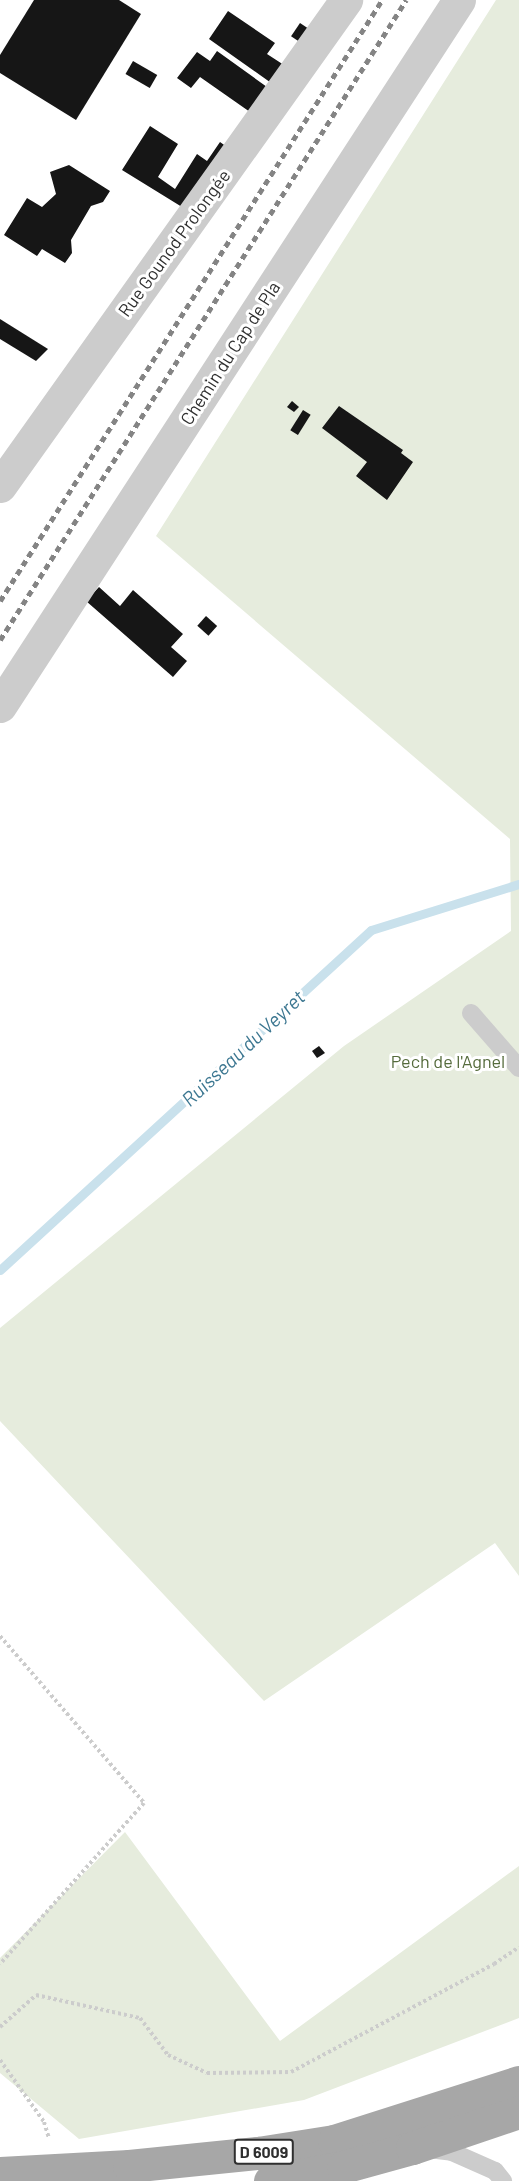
<!DOCTYPE html>
<html>
<head>
<meta charset="utf-8">
<style>
	body { margin:0 }
	#map { position:relative; width:519px; height:2181px; overflow:hidden; background:#fff; font-family:Barlow,sans-serif }
	div>[style] { position:absolute }
	[style*='--x'] { left:calc(var(--x)*1px); top:calc(var(--y)*1px); width:calc(var(--w)*1px); rotate:calc(var(--a)*1deg) }
	.green>* { inset:0; background:#e6ecdd }
	.stream>* { height:9px; margin:-4.5px; padding:0 4.5px; transform-origin:4.5px; border-radius:4.5px; background:#c9e1ec }
	.building>* { inset:0; background:#161616; transform-origin:0 0 }
	.path>* { height:4px; margin-top:-2px; transform-origin:0; background:repeating-linear-gradient(90deg,#ccc 0 3px,transparent 0 6px) }
	.lane>* { height:18px; margin:-9px; padding:0 9px; transform-origin:9px; border-radius:9px; background:#ccc }
	.street>* { height:33px; margin:-16.5px; padding:0 16.5px; transform-origin:16.5px; border-radius:16.5px; background:#ccc }
	.primary>* { height:33px; margin:-16.5px; padding:0 16.5px; transform-origin:16.5px; border-radius:16.5px; background:#a7a7a7 }
	.rail>* { height:4.5px; margin-top:-2.25px; transform-origin:0; background:repeating-linear-gradient(90deg,#848484 0 6px,transparent 0 10.5px) }
	span { translate:-50% -50%; white-space:nowrap; text-align:center; line-height:1.15; -webkit-text-stroke:6px #fff; paint-order:stroke }
	.shield-label span { padding:2px 4px; background:#fff; border:2px solid; border-radius:4px; -webkit-text-stroke-width:0 }
	.shield-label { font-size:16px; color:#2f2f2f; font-weight:700 }
	.street-label { font-size:18px; color:#2f2f2f }
	.park-label { font-size:18px; color:#556b3c }
	.water-label { font-size:20px; color:#3c7791; font-style:italic }
</style>
</head>
<body>
<div id="map">
	<div class="green">
		<i style="clip-path:polygon(496px 0,519px 0,519px 1576px,495px 1543px,264px 1701px,0 1421px,0 1328px,344px 1046px,511px 931px,510px 839px,156px 536px)"></i>
		<i style="clip-path:polygon(125px 1832px,280px 2041px,519px 1866px,519px 2018px,304px 2100px,79px 2139px,0 2073px,0 1958px)"></i>
	</div>
	<div class="stream">
		<i style="--x:0;--y:1270;--w:503;--a:-42.5"></i>
		<i style="--x:371;--y:930;--w:155;--a:-17.3"></i>
	</div>
	<div class="building">
		<i style="clip-path:polygon(34px 0,119px 0,141px 14px,76px 120px,0 73px,0 55px)"></i>
		<i style="clip-path:polygon(228px 11px,275px 43px,267px 54px,287px 67px,274px 85px,209px 39px)"></i>
		<i style="left:300px;top:23px;width:14px;height:16px;rotate:34deg"></i>
		<i style="clip-path:polygon(217px 51px,267px 87px,250px 112px,200px 77px,191px 88px,177px 78px,197px 52px,210px 61px)"></i>
		<i style="left:133px;top:61px;width:28px;height:15px;rotate:30deg"></i>
		<i style="clip-path:polygon(150px 126px,178px 144px,158px 177px,175px 189px,197px 154px,207px 161px,220px 142px,227px 147px,182px 207px,122px 170px)"></i>
		<i style="clip-path:polygon(69px 165px,110px 191px,103px 202px,91px 206px,71px 240px,72px 253px,65px 263px,42px 249px,37px 256px,4px 235px,27px 198px,42px 207px,56px 194px,50px 172px)"></i>
		<i style="clip-path:polygon(0 319px,48px 349px,36px 361px,0 339px)"></i>
		<i style="clip-path:polygon(292px 401px,299px 407px,294px 412px,287px 407px)"></i>
		<i style="clip-path:polygon(339px 406px,403px 450px,401px 453px,413px 462px,387px 500px,356px 476px,367px 462px,322px 428px)"></i>
		<i style="left:303px;top:410px;width:9px;height:24px;rotate:32deg"></i>
		<i style="clip-path:polygon(99px 587px,120px 606px,133px 590px,183px 634px,171px 647px,187px 661px,173px 677px,86px 601px)"></i>
		<i style="left:206px;top:616px;width:15px;height:13px;rotate:42deg"></i>
		<i style="clip-path:polygon(319px 1046px,325px 1053px,317px 1058px,312px 1051px)"></i>
	</div>
	<div class="path">
		<i style="--x:0;--y:1636;--w:221;--a:49.2"></i>
		<i style="--x:144;--y:1803;--w:216;--a:131.8"></i>
		<i style="--x:0;--y:2027;--w:48;--a:-41.6"></i>
		<i style="--x:36;--y:1995;--w:107;--a:12.5"></i>
		<i style="--x:140;--y:2018;--w:46;--a:52.9"></i>
		<i style="--x:168;--y:2055;--w:43;--a:24.8"></i>
		<i style="--x:207;--y:2073;--w:84;--a:-0.7"></i>
		<i style="--x:291;--y:2072;--w:230;--a:-28"></i>
		<i style="--x:494;--y:1964;--w:30;--a:-34"></i>
		<i style="--x:0;--y:2060;--w:76;--a:54.6"></i>
		<i style="--x:44;--y:2122;--w:17;--a:73"></i>
	</div>
	<div class="lane">
		<i style="--x:471;--y:1013;--w:73;--a:48.9"></i>
		<i style="--x:429;--y:2149;--w:23;--a:7"></i>
		<i style="--x:452;--y:2152;--w:47;--a:23.8"></i>
		<i style="--x:495;--y:2171;--w:13;--a:51"></i>
	</div>
	<div class="street">
		<i style="--x:0;--y:486;--w:597;--a:-54.55"></i>
		<i style="--x:0;--y:706;--w:842;--a:-56.97"></i>
	</div>
	<div class="primary">
		<i style="--x:0;--y:2173;--w:129;--a:-3.1"></i>
		<i style="--x:129;--y:2166;--w:130;--a:-5.8"></i>
		<i style="--x:258;--y:2153;--w:77;--a:-9"></i>
		<i style="--x:334;--y:2141;--w:194;--a:-17.7"></i>
		<i style="--x:270;--y:2181;--w:74;--a:-10.9"></i>
		<i style="--x:343;--y:2167;--w:72;--a:-15.4"></i>
		<i style="--x:412;--y:2148;--w:113;--a:-18.6"></i>
	</div>
	<div class="rail">
		<i style="--x:0;--y:601;--w:712;--a:-57.56"></i>
		<i style="--x:0;--y:640;--w:758;--a:-57.61"></i>
	</div>
	<div class="shield-label">
		<span style="left:264px;top:2152px">D 6009</span>
	</div>
	<div class="street-label">
		<span style="left:174px;top:243px;rotate:-54deg">Rue Gounod Prolongée</span>
		<span style="left:230px;top:353px;rotate:-57deg">Chemin du Cap de Pla</span>
	</div>
	<div class="park-label">
		<span style="left:448px;top:1061px">Pech de l'Agnel</span>
	</div>
	<div class="water-label">
		<span style="left:243px;top:1048px;rotate:-43deg">Ruisseau du Veyret</span>
	</div>
</div>
</body>
</html>
